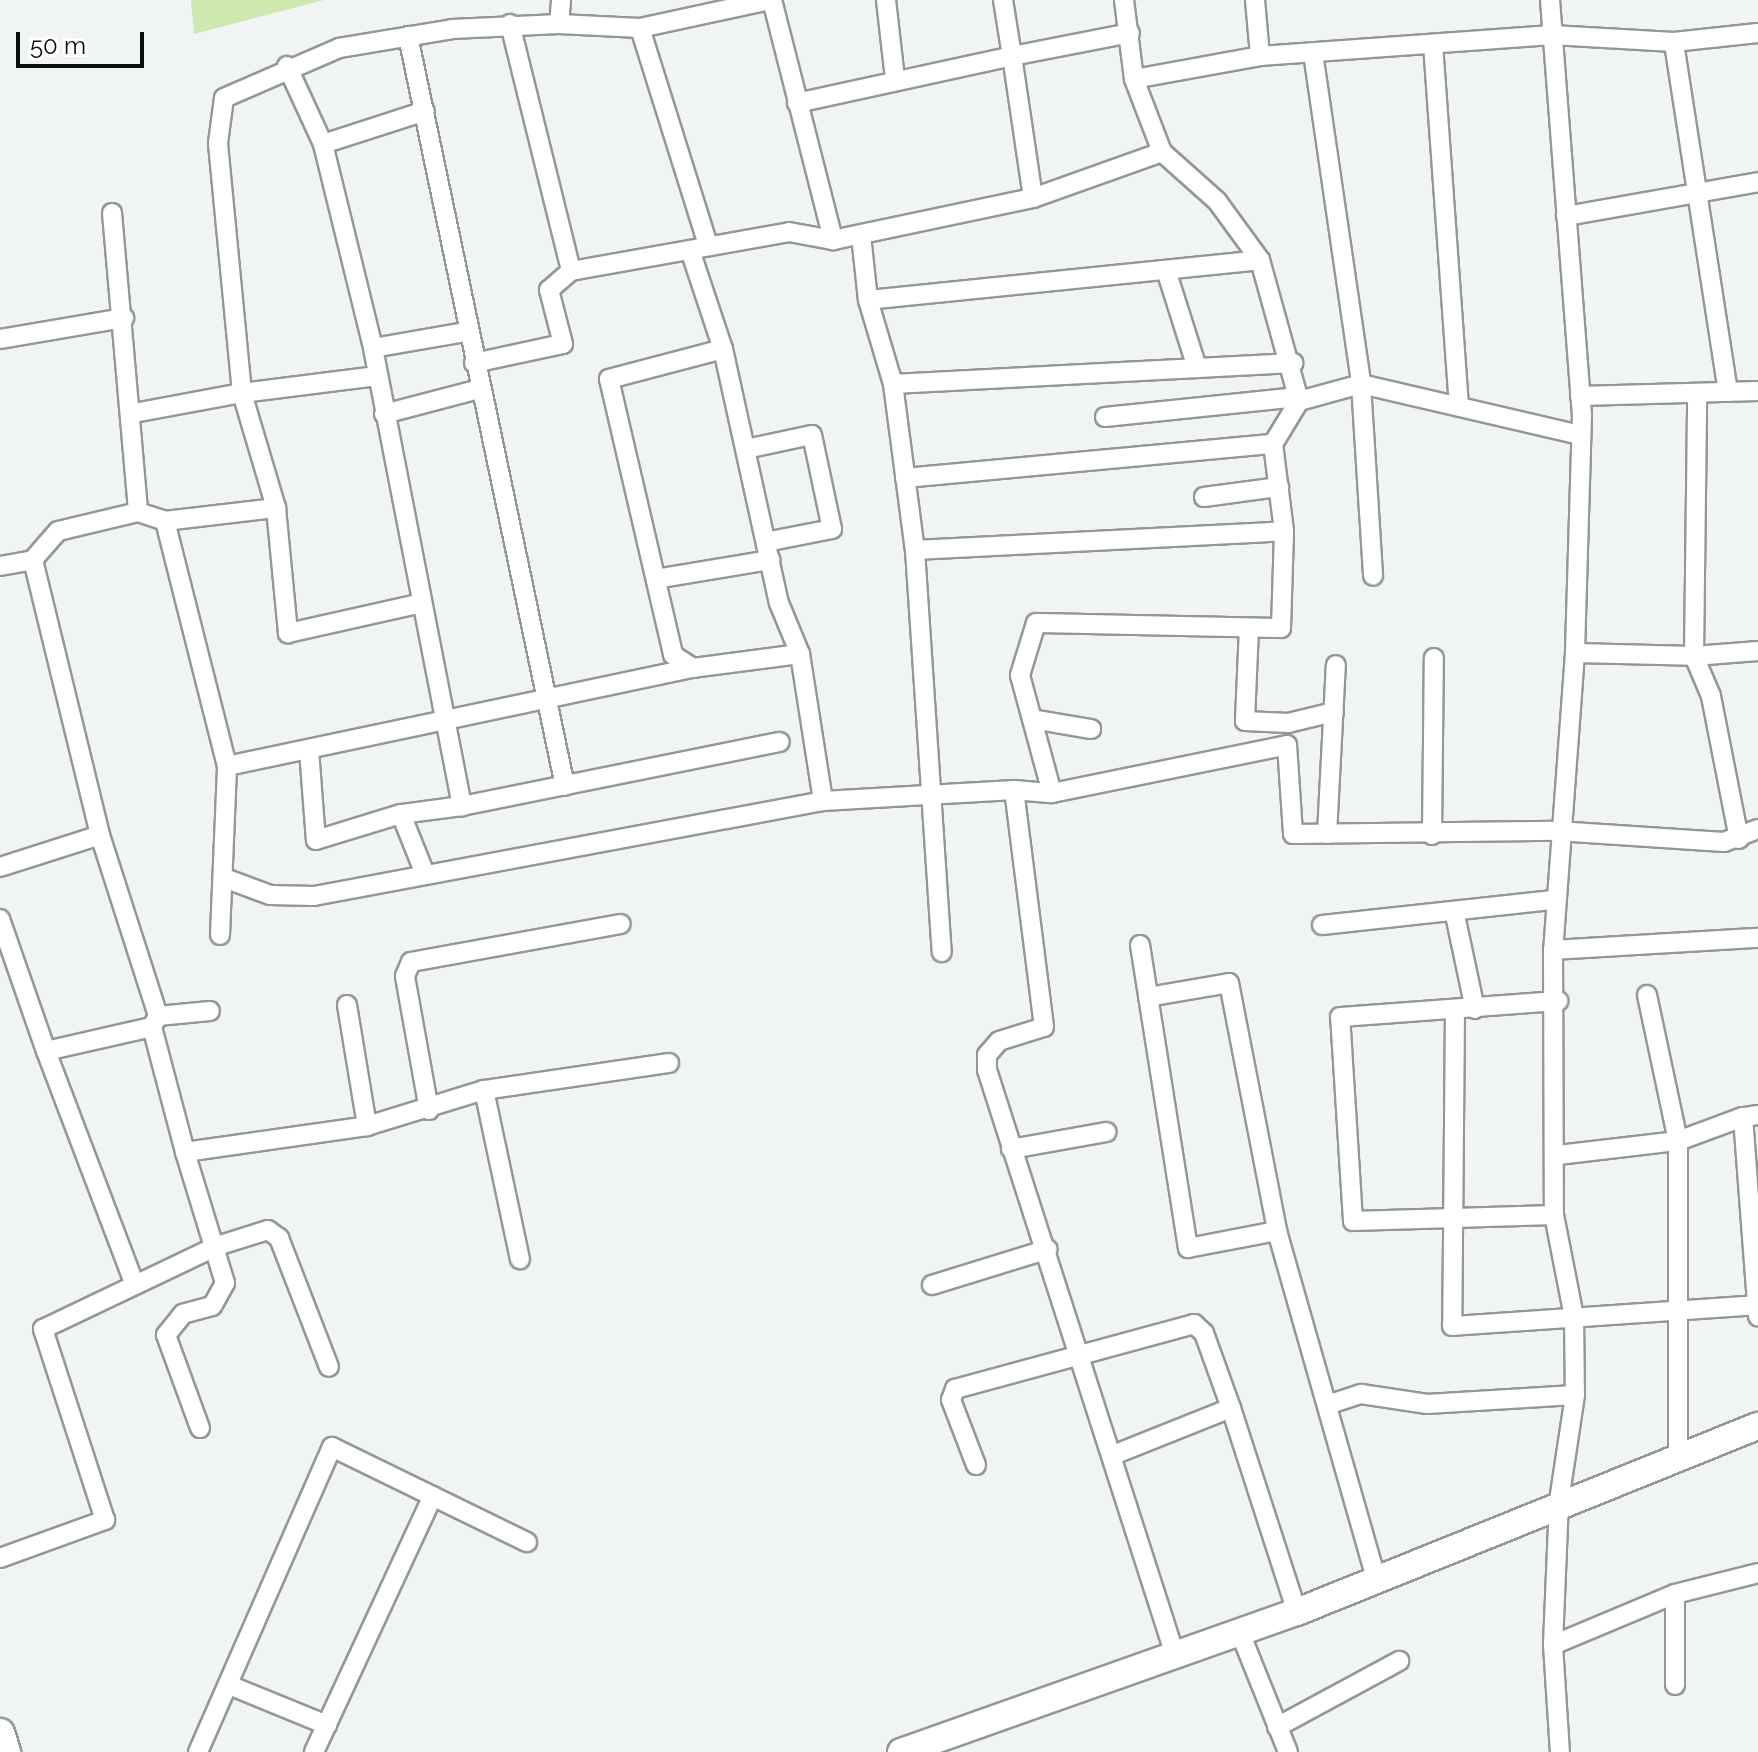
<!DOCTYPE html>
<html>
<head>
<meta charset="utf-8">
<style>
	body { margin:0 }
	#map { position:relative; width:1758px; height:1752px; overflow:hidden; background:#f0f5f3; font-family:Raleway,sans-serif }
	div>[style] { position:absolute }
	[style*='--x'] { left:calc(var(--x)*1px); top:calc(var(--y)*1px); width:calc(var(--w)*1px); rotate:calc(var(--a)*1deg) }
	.green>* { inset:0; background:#cee8b0 }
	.roads { filter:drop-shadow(2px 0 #939896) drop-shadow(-2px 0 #939896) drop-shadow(0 2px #939896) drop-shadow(0 -2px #939896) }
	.street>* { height:18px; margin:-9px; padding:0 9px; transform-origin:9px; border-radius:9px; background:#fff }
	.secondary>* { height:26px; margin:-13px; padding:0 13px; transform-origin:13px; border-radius:13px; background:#fff }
	.primary>* { height:28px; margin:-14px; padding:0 14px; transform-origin:14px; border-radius:14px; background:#fff }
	span { translate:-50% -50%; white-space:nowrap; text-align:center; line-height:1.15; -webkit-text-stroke:6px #fff; paint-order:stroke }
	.scale { position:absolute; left:16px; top:32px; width:128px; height:36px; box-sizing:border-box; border:4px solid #0d0e0e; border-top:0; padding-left:10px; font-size:24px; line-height:28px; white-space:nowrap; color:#0d0e0e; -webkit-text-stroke:6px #fff; paint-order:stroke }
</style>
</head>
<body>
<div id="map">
	<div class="green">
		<i style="clip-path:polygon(191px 0,324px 0,194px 34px)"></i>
	</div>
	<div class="roads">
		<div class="street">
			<i style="--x:772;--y:0;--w:248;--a:75.7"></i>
			<i style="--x:833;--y:240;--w:204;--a:-11.9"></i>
			<i style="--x:1033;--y:198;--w:137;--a:-19.6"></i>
			<i style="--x:1162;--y:152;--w:74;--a:41.7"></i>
			<i style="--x:1217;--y:201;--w:73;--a:53.9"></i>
			<i style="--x:1260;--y:260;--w:146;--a:74.5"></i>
			<i style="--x:1299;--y:401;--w:64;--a:-15.3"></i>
			<i style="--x:1361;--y:384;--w:226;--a:13.1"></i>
			<i style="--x:886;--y:0;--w:80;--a:83.5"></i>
			<i style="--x:1124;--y:0;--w:80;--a:82.8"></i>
			<i style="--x:1134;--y:79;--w:78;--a:69"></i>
			<i style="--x:1255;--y:0;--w:56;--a:84.9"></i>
			<i style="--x:1550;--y:0;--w:416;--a:85.6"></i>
			<i style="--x:1582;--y:415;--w:238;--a:91.7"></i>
			<i style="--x:1575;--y:653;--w:298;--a:94.2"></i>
			<i style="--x:1553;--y:950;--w:265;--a:89.8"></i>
			<i style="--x:1554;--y:1215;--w:104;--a:78.9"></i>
			<i style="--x:1574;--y:1317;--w:78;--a:89.3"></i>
			<i style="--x:1575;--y:1395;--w:107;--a:98.6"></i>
			<i style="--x:1559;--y:1501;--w:144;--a:92.4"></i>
			<i style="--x:1553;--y:1645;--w:107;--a:86.3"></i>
			<i style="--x:510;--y:24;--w:254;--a:76.1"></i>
			<i style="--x:559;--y:24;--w:81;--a:2.8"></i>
			<i style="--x:640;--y:28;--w:132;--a:-12.2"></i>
			<i style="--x:640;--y:28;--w:227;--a:72.6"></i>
			<i style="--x:408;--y:36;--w:766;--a:78.18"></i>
			<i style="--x:1433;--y:44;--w:363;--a:85.9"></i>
			<i style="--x:1313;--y:53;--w:334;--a:81.7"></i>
			<i style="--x:1361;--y:384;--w:192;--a:86.4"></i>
			<i style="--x:287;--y:66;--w:86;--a:65.2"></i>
			<i style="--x:323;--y:144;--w:210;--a:76.2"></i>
			<i style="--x:373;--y:348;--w:467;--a:79"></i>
			<i style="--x:462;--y:806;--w:62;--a:172.5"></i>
			<i style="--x:401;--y:814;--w:65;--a:68.2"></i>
			<i style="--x:1134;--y:79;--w:128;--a:-10.3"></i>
			<i style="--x:1260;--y:56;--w:293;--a:-4.1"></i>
			<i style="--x:1552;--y:35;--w:122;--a:3.3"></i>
			<i style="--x:797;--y:103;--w:220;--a:-12.3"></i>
			<i style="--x:1012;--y:56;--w:57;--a:-99.1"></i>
			<i style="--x:323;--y:144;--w:107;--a:-17.9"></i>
			<i style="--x:1033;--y:198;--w:144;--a:-98.4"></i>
			<i style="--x:1012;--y:56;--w:120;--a:-11"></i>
			<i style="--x:112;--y:213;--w:300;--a:85"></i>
			<i style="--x:138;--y:512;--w:28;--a:18"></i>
			<i style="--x:165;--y:521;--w:253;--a:75.8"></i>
			<i style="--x:227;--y:766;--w:476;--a:-11.9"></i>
			<i style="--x:693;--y:668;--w:108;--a:-7.5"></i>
			<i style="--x:1566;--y:216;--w:195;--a:-10"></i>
			<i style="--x:861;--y:235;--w:65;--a:83.9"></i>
			<i style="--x:868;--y:300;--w:88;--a:73.4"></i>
			<i style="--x:893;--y:384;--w:167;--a:82.5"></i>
			<i style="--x:915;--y:550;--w:403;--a:86.2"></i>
			<i style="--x:690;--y:250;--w:104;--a:71.6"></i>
			<i style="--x:723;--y:349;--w:118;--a:165.3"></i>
			<i style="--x:609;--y:379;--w:283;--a:76.9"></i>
			<i style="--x:673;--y:655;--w:24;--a:33"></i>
			<i style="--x:1166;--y:270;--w:103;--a:72.4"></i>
			<i style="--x:868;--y:300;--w:394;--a:-5.8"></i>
			<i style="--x:0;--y:339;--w:126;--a:-9.6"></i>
			<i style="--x:373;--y:348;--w:93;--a:-9.9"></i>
			<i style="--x:723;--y:349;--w:260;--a:77.6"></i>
			<i style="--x:779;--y:603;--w:55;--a:67.6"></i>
			<i style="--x:800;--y:654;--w:149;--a:81.1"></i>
			<i style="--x:474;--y:363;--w:91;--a:-12.1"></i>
			<i style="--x:563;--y:344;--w:56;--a:-104.5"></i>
			<i style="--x:549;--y:290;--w:29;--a:-41"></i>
			<i style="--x:571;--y:271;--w:221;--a:-10.1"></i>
			<i style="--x:789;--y:232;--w:45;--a:10.3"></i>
			<i style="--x:377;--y:376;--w:136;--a:172.8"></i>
			<i style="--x:242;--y:393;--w:251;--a:-95.5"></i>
			<i style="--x:218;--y:143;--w:45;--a:-82.4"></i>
			<i style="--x:224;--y:98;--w:125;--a:-23.5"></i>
			<i style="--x:339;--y:48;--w:115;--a:-9.5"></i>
			<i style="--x:452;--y:29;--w:107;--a:-2.7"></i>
			<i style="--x:559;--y:24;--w:24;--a:-85"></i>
			<i style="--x:893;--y:384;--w:401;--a:-3"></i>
			<i style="--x:1728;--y:392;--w:354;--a:-98.8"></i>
			<i style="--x:1674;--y:42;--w:84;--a:-6.1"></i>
			<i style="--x:1580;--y:396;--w:178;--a:-1.6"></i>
			<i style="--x:134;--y:413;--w:110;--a:-10.5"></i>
			<i style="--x:242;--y:393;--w:120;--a:73.5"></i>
			<i style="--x:276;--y:508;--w:126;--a:84.5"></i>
			<i style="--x:288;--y:633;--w:133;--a:-12.6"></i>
			<i style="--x:384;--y:414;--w:98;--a:-14.7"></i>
			<i style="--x:1105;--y:417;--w:194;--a:-5.9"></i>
			<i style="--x:746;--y:449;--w:67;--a:-12"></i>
			<i style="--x:812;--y:435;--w:96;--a:78"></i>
			<i style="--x:832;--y:529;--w:67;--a:168.9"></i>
			<i style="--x:905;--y:478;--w:370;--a:-5.3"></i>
			<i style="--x:1204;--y:497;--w:76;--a:-7.6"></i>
			<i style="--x:138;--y:512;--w:82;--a:166.6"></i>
			<i style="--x:58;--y:531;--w:38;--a:131"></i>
			<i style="--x:33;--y:560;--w:283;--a:76.3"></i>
			<i style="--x:100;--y:835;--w:190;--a:72.2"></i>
			<i style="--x:158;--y:1016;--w:13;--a:119"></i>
			<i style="--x:152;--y:1027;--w:129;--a:75.2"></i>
			<i style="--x:185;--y:1152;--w:184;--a:-8.1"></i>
			<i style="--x:367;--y:1126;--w:122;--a:-17.1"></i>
			<i style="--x:484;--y:1090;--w:173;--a:78"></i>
			<i style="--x:165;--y:521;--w:112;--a:-6.7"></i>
			<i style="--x:915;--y:550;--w:369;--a:-2.9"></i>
			<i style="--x:0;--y:566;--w:34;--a:-10"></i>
			<i style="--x:656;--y:579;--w:116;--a:-9.5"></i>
			<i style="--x:1249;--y:628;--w:93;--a:92.5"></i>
			<i style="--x:1245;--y:721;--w:43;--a:2.7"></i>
			<i style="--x:1288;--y:723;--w:47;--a:-13.4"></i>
			<i style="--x:1575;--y:653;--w:119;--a:1.4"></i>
			<i style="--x:1694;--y:656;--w:263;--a:-89.3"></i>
			<i style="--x:1032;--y:719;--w:60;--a:9.6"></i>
			<i style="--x:309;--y:750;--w:90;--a:85.6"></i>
			<i style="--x:316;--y:840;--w:89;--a:-17"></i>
			<i style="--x:1052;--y:793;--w:122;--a:-105.2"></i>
			<i style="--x:1020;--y:675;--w:54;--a:-72.9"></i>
			<i style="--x:1036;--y:623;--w:245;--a:1.2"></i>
			<i style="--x:1281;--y:628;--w:97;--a:-88.2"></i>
			<i style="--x:1284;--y:531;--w:88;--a:-97.2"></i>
			<i style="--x:1273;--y:444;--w:50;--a:-58.8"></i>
			<i style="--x:462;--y:806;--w:324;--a:-11.4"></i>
			<i style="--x:1327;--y:834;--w:169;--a:-87"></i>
			<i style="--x:1432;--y:835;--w:177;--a:-89.4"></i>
			<i style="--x:1739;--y:839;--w:146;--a:-101.1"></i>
			<i style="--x:1711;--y:696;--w:43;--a:-113"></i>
			<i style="--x:1694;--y:656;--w:64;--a:-4.5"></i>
			<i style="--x:0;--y:867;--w:105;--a:-17.7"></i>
			<i style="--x:227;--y:879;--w:46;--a:20.4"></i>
			<i style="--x:270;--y:895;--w:44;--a:1.3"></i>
			<i style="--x:314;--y:896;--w:518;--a:-10.57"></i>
			<i style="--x:823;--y:801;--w:191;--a:-3.3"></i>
			<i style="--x:1455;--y:915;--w:96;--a:78"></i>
			<i style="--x:0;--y:919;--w:140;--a:70.8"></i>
			<i style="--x:46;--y:1051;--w:109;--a:-12.8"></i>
			<i style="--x:1322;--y:925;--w:233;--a:-6.2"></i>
			<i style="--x:220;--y:935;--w:169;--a:-87.6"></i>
			<i style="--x:1140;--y:945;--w:307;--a:81"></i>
			<i style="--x:1188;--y:1248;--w:91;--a:-10.8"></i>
			<i style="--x:1553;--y:950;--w:205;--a:-3.4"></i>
			<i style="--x:1647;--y:995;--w:149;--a:78"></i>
			<i style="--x:1678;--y:1141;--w:316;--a:90"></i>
			<i style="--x:1148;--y:997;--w:82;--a:-9.8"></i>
			<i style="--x:1229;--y:983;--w:253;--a:79"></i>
			<i style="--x:1277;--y:1231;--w:359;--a:74.1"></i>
			<i style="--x:347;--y:1005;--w:123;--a:80.6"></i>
			<i style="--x:1455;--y:1010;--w:316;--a:90.5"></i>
			<i style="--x:1452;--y:1326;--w:306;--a:-3.9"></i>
			<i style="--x:158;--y:1016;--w:52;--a:-5.5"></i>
			<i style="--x:46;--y:1051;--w:250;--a:69.2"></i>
			<i style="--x:484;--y:1090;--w:187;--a:-8.3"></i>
			<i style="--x:429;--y:1110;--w:136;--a:-100.2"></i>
			<i style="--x:405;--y:976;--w:15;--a:-67"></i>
			<i style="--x:411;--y:962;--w:213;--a:-10.3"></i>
			<i style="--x:1758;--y:1115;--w:15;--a:172"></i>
			<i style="--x:1743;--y:1117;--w:200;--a:85.7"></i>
			<i style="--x:1011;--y:1149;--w:97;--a:-10.1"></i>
			<i style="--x:185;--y:1152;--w:137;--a:73"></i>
			<i style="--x:225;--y:1283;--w:26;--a:119"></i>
			<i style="--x:212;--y:1306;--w:30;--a:165"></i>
			<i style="--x:183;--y:1314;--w:27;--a:129"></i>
			<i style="--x:166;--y:1335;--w:99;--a:69.9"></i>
			<i style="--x:1558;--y:1155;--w:121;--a:-6.7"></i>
			<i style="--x:1678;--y:1141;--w:69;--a:-20.3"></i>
			<i style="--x:1554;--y:1215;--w:201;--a:178.3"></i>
			<i style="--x:1353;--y:1221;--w:204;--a:-93.6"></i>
			<i style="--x:1340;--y:1017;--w:219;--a:-4.2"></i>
			<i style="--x:932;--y:1285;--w:121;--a:-17.2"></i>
			<i style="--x:1330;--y:1404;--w:33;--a:-18"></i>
			<i style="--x:1361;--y:1394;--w:67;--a:8.6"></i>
			<i style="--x:1427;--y:1404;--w:148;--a:-3.5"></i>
			<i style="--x:1113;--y:1455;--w:127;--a:-21.7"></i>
			<i style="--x:976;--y:1465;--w:70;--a:-111"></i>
			<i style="--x:951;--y:1400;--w:12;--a:-70"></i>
			<i style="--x:955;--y:1389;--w:248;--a:-15.2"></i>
			<i style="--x:1194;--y:1324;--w:13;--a:42"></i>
			<i style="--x:1204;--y:1333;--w:80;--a:70.2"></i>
			<i style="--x:1231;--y:1408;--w:214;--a:72.1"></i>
			<i style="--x:0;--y:1558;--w:112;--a:-19.9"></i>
			<i style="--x:105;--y:1520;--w:201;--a:-108"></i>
			<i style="--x:43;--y:1329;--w:193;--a:-25.5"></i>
			<i style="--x:217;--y:1246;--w:53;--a:-17.4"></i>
			<i style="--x:268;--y:1230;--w:14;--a:36"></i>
			<i style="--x:279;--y:1238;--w:138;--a:68.8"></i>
			<i style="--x:1239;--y:1630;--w:131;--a:68.1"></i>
			<i style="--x:1553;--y:1645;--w:132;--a:-22.7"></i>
			<i style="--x:1675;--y:1594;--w:86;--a:-14.2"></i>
			<i style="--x:1174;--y:1652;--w:611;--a:-107.81"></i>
			<i style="--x:987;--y:1070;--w:15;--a:-90"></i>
			<i style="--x:987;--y:1055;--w:18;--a:-49"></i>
			<i style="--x:999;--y:1041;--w:47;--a:-17.3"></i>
			<i style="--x:1044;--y:1027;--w:239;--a:-97.2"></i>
			<i style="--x:1014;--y:790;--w:38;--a:5"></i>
			<i style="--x:1052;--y:793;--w:240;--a:-11.5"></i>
			<i style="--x:1287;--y:745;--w:89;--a:86.1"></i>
			<i style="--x:1293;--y:834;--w:264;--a:-0.7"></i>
			<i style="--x:1557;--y:831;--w:167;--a:3.8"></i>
			<i style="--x:1724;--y:842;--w:36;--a:-21"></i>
			<i style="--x:229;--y:1685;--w:106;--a:22.2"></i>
			<i style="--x:1675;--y:1685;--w:91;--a:-90"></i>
			<i style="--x:1277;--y:1727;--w:139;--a:-28.4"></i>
			<i style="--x:198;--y:1752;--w:333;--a:-66.3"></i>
			<i style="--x:332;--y:1447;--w:217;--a:26"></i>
			<i style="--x:314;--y:1752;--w:282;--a:-65.1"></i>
		</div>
		<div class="secondary">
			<i style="--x:901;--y:1752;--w:420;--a:-19.5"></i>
			<i style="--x:1297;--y:1612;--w:497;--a:-22"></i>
		</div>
		<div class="primary">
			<i style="--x:0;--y:1733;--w:20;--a:72"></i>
		</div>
	</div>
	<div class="scale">50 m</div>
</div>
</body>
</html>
